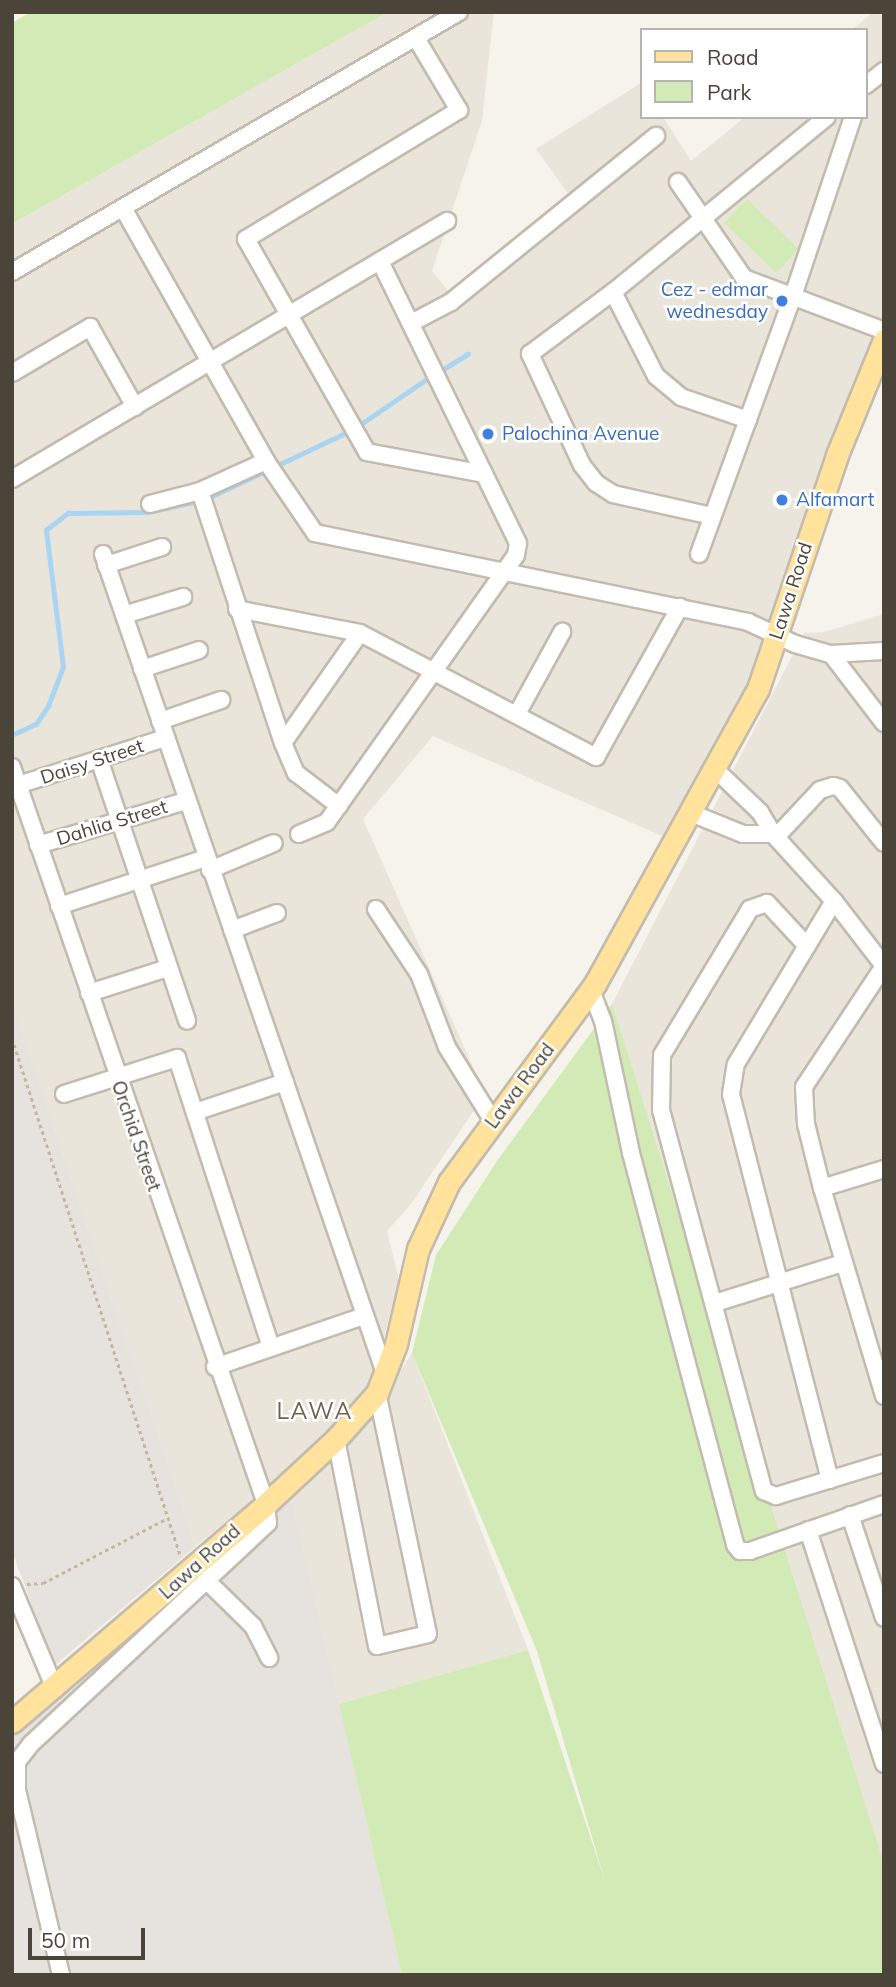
<!DOCTYPE html>
<html>
<head>
<meta charset="utf-8">
<style>
	body { margin:0 }
	#map { position:relative; width:896px; height:1987px; overflow:hidden; background:#f6f3ec; font-family:Mulish,sans-serif }
	div>[style] { position:absolute }
	[style*='--x'] { left:calc(var(--x)*1px); top:calc(var(--y)*1px); width:calc(var(--w)*1px); rotate:calc(var(--a)*1deg) }
	.residential>* { inset:0; background:#eae5da }
	.industrial>* { inset:0; background:#e6e2dd }
	.green>* { inset:0; background:#d2eab5; transform-origin:0 0 }
	.stream>* { height:4.5px; margin:-2.25px; padding:0 2.25px; transform-origin:2.25px; border-radius:2.25px; background:#a9d4f2 }
	.path>* { height:2.5px; margin-top:-1.25px; transform-origin:0; background:repeating-linear-gradient(90deg,#c4b79f 0 3.5px,transparent 0 7px) }
	.roads { filter:drop-shadow(2px 0 #c2bbae) drop-shadow(-2px 0 #c2bbae) drop-shadow(0 2px #c2bbae) drop-shadow(0 -2px #c2bbae) }
	.minor>* { height:16px; margin:-8px; padding:0 8px; transform-origin:8px; border-radius:8px; background:#fff }
	.major>* { height:21px; margin:-10.5px; padding:0 10.5px; transform-origin:10.5px; border-radius:10.5px; background:#ffe39c }
	.dots>* { width:19px; height:19px; translate:-50% -50%; box-sizing:border-box; border:4px solid #fff; border-radius:50% }
	span { translate:-50% -50%; white-space:nowrap; text-align:center; line-height:1.15; -webkit-text-stroke:5px #fff; paint-order:stroke }
	.shop-label { font-size:19px; color:#366cbe }
	.right { translate:-100% -50%; text-align:right }
	.left { translate:0 -50%; text-align:left }
	.street-label { font-size:19px; color:#4b4439 }
	.quarter-label { font-size:23px; color:#6e6250; letter-spacing:2px }
	.frame { position:absolute; inset:0; border:14px solid #4b4439; pointer-events:none }
	.legend { position:absolute; left:640px; top:28px; width:228px; height:91px; box-sizing:border-box; background:#fff; border:2px solid #b7b4b0; margin:0; padding:9px 12px; list-style:none; font-size:21px; color:#4b4439 }
	.legend li { display:flex; align-items:center; gap:14px; height:35px }
	.legend b { width:35px; border:2px solid #b7b4b0 }
	.scale { position:absolute; left:28px; top:1928px; width:117px; height:32px; box-sizing:border-box; border:4px solid #4b4439; border-top:0; padding-left:9px; font-size:21px; line-height:24px; white-space:nowrap; color:#4b4439; -webkit-text-stroke:5px #fff; paint-order:stroke }
</style>
</head>
<body>
<div id="map">
	<div class="residential">
		<i style="clip-path:polygon(388px 12px,494px 12px,482px 121px,432px 271px,451px 294px,572px 199px,536px 149px,641px 83px,642px 117px,663px 117px,691px 161px,745px 117px,866px 117px,866px 30px,852px 30px,873px 12px,884px 12px,884px 313px,827px 453px,746px 688px,662px 836px,433px 736px,363px 819px,485px 1094px,411px 1204px,387px 1231px,399px 1280px,372px 1382px,322px 1443px,195px 1547px,12px 1002px,12px 224px)"></i>
		<i style="clip-path:polygon(884px 614px,884px 1496px,779px 1530px,884px 1500px,884px 1893px,612px 1004px,804px 633px,824px 632px)"></i>
		<i style="clip-path:polygon(412px 1353px,528px 1650px,339px 1704px,289px 1488px,373px 1414px)"></i>
	</div>
	<div class="industrial">
		<i style="clip-path:polygon(12px 1002px,195px 1547px,54px 1666px,12px 1551px)"></i>
		<i style="clip-path:polygon(289px 1488px,402px 1975px,12px 1975px,12px 1735px)"></i>
	</div>
	<div class="green">
		<i style="clip-path:polygon(31px 12px,388px 12px,12px 224px,12px 23px)"></i>
		<i style="left:747px;top:199px;width:72px;height:33px;rotate:44deg"></i>
		<i style="clip-path:polygon(612px 1004px,884px 1864px,884px 1975px,402px 1975px,339px 1704px,528px 1650px,605px 1881px,537px 1651px,412px 1353px,436px 1255px,497px 1161px)"></i>
	</div>
	<div class="stream">
		<i style="--x:439;--y:372;--w:34;--a:-32"></i>
		<i style="--x:358;--y:426;--w:88;--a:-34.4"></i>
		<i style="--x:206;--y:499;--w:159;--a:-25.3"></i>
		<i style="--x:12;--y:735;--w:26;--a:-25"></i>
		<i style="--x:36;--y:724;--w:22;--a:-56"></i>
		<i style="--x:48;--y:706;--w:42;--a:-69"></i>
		<i style="--x:63;--y:667;--w:138;--a:-97.1"></i>
		<i style="--x:46;--y:530;--w:28;--a:-38"></i>
		<i style="--x:68;--y:513;--w:80;--a:-0.7"></i>
		<i style="--x:148;--y:512;--w:51;--a:-12.4"></i>
	</div>
	<div class="path">
		<i style="--x:12;--y:1038;--w:543;--a:71.97"></i>
		<i style="--x:27;--y:1584;--w:16;--a:-4"></i>
		<i style="--x:43;--y:1583;--w:139;--a:-27.5"></i>
	</div>
	<div class="roads">
		<div class="minor">
			<i style="--x:416;--y:38;--w:84;--a:59.2"></i>
			<i style="--x:459;--y:110;--w:249;--a:148.8"></i>
			<i style="--x:246;--y:239;--w:245;--a:60.4"></i>
			<i style="--x:367;--y:452;--w:119;--a:10.6"></i>
			<i style="--x:866;--y:85;--w:23;--a:-38"></i>
			<i style="--x:678;--y:182;--w:116;--a:55.5"></i>
			<i style="--x:744;--y:278;--w:150;--a:20.7"></i>
			<i style="--x:123;--y:208;--w:291;--a:60.5"></i>
			<i style="--x:266;--y:461;--w:87;--a:55.8"></i>
			<i style="--x:315;--y:533;--w:442;--a:11.6"></i>
			<i style="--x:748;--y:622;--w:52;--a:25.1"></i>
			<i style="--x:795;--y:644;--w:37;--a:16"></i>
			<i style="--x:831;--y:654;--w:53;--a:-3.2"></i>
			<i style="--x:12;--y:272;--w:517;--a:-30.18"></i>
			<i style="--x:613;--y:292;--w:94;--a:62.9"></i>
			<i style="--x:656;--y:376;--w:33;--a:40"></i>
			<i style="--x:681;--y:397;--w:71;--a:18.9"></i>
			<i style="--x:411;--y:323;--w:45;--a:-27.7"></i>
			<i style="--x:451;--y:302;--w:264;--a:-39"></i>
			<i style="--x:12;--y:373;--w:91;--a:-30.5"></i>
			<i style="--x:90;--y:327;--w:92;--a:60.6"></i>
			<i style="--x:12;--y:479;--w:506;--a:-30.67"></i>
			<i style="--x:200;--y:491;--w:265;--a:71.8"></i>
			<i style="--x:283;--y:743;--w:33;--a:67"></i>
			<i style="--x:296;--y:773;--w:54;--a:37.5"></i>
			<i style="--x:150;--y:504;--w:52;--a:-14.6"></i>
			<i style="--x:200;--y:491;--w:72;--a:-24.4"></i>
			<i style="--x:712;--y:516;--w:101;--a:-167.5"></i>
			<i style="--x:613;--y:494;--w:20;--a:-147"></i>
			<i style="--x:596;--y:483;--w:23;--a:-128"></i>
			<i style="--x:582;--y:465;--w:123;--a:-115.1"></i>
			<i style="--x:530;--y:354;--w:104;--a:-36.8"></i>
			<i style="--x:613;--y:292;--w:276;--a:-39.3"></i>
			<i style="--x:103;--y:554;--w:866;--a:71"></i>
			<i style="--x:699;--y:554;--w:275;--a:-70"></i>
			<i style="--x:793;--y:296;--w:189;--a:-71.5"></i>
			<i style="--x:106;--y:565;--w:59;--a:-17.8"></i>
			<i style="--x:237;--y:609;--w:125;--a:11"></i>
			<i style="--x:360;--y:633;--w:267;--a:27.7"></i>
			<i style="--x:596;--y:757;--w:172;--a:-60.8"></i>
			<i style="--x:124;--y:615;--w:62;--a:-17"></i>
			<i style="--x:831;--y:654;--w:87;--a:52.5"></i>
			<i style="--x:142;--y:669;--w:60;--a:-18.4"></i>
			<i style="--x:517;--y:714;--w:94;--a:-61.2"></i>
			<i style="--x:160;--y:721;--w:65;--a:-19"></i>
			<i style="--x:283;--y:743;--w:134;--a:-55"></i>
			<i style="--x:99;--y:759;--w:276;--a:71.4"></i>
			<i style="--x:12;--y:767;--w:780;--a:70.98"></i>
			<i style="--x:266;--y:1504;--w:19;--a:84"></i>
			<i style="--x:268;--y:1523;--w:324;--a:137"></i>
			<i style="--x:31;--y:1744;--w:23;--a:128"></i>
			<i style="--x:17;--y:1762;--w:28;--a:90"></i>
			<i style="--x:17;--y:1790;--w:190;--a:76.6"></i>
			<i style="--x:716;--y:770;--w:61;--a:43.7"></i>
			<i style="--x:760;--y:812;--w:26;--a:59"></i>
			<i style="--x:773;--y:834;--w:91;--a:47.7"></i>
			<i style="--x:834;--y:901;--w:82;--a:52.4"></i>
			<i style="--x:18;--y:785;--w:154;--a:-17.7"></i>
			<i style="--x:691;--y:813;--w:56;--a:22"></i>
			<i style="--x:743;--y:834;--w:30;--a:0"></i>
			<i style="--x:299;--y:834;--w:30;--a:-23"></i>
			<i style="--x:327;--y:822;--w:327;--a:-54.7"></i>
			<i style="--x:516;--y:555;--w:12;--a:-81"></i>
			<i style="--x:518;--y:543;--w:314;--a:-116.1"></i>
			<i style="--x:776;--y:837;--w:64;--a:-46.9"></i>
			<i style="--x:820;--y:790;--w:14;--a:-17"></i>
			<i style="--x:833;--y:786;--w:7;--a:16"></i>
			<i style="--x:840;--y:788;--w:70;--a:51.3"></i>
			<i style="--x:38;--y:845;--w:154;--a:-16.6"></i>
			<i style="--x:210;--y:870;--w:69;--a:-22.9"></i>
			<i style="--x:59;--y:906;--w:155;--a:-18.1"></i>
			<i style="--x:376;--y:909;--w:78;--a:56.5"></i>
			<i style="--x:419;--y:974;--w:78;--a:69"></i>
			<i style="--x:447;--y:1047;--w:87;--a:58.1"></i>
			<i style="--x:232;--y:930;--w:48;--a:-20.7"></i>
			<i style="--x:807;--y:946;--w:59;--a:-132.9"></i>
			<i style="--x:767;--y:903;--w:18;--a:161"></i>
			<i style="--x:750;--y:909;--w:170;--a:121.1"></i>
			<i style="--x:662;--y:1055;--w:55;--a:91"></i>
			<i style="--x:661;--y:1110;--w:395;--a:74.9"></i>
			<i style="--x:764;--y:1491;--w:13;--a:23"></i>
			<i style="--x:776;--y:1496;--w:113;--a:-17"></i>
			<i style="--x:884;--y:966;--w:145;--a:123.5"></i>
			<i style="--x:804;--y:1087;--w:37;--a:87"></i>
			<i style="--x:806;--y:1124;--w:66;--a:76"></i>
			<i style="--x:822;--y:1188;--w:217;--a:73.4"></i>
			<i style="--x:591;--y:990;--w:33;--a:69"></i>
			<i style="--x:603;--y:1021;--w:135;--a:78"></i>
			<i style="--x:631;--y:1153;--w:406;--a:75.1"></i>
			<i style="--x:735;--y:1545;--w:8;--a:50"></i>
			<i style="--x:740;--y:1551;--w:10;--a:0"></i>
			<i style="--x:750;--y:1551;--w:142;--a:-19.3"></i>
			<i style="--x:89;--y:993;--w:83;--a:-17.6"></i>
			<i style="--x:64;--y:1094;--w:119;--a:-17.7"></i>
			<i style="--x:177;--y:1058;--w:304;--a:72"></i>
			<i style="--x:195;--y:1112;--w:95;--a:-18.4"></i>
			<i style="--x:822;--y:1188;--w:65;--a:-17"></i>
			<i style="--x:715;--y:1303;--w:134;--a:-17.4"></i>
			<i style="--x:215;--y:1367;--w:157;--a:-18.9"></i>
			<i style="--x:336;--y:1439;--w:211;--a:78.8"></i>
			<i style="--x:377;--y:1646;--w:52;--a:-13.2"></i>
			<i style="--x:428;--y:1634;--w:246;--a:-101.9"></i>
			<i style="--x:830;--y:1480;--w:398;--a:-104.4"></i>
			<i style="--x:731;--y:1094;--w:30;--a:-81"></i>
			<i style="--x:736;--y:1064;--w:190;--a:-59"></i>
			<i style="--x:850;--y:1515;--w:108;--a:71.7"></i>
			<i style="--x:808;--y:1530;--w:246;--a:72"></i>
			<i style="--x:206;--y:1580;--w:66;--a:44.4"></i>
			<i style="--x:253;--y:1626;--w:36;--a:63"></i>
			<i style="--x:12;--y:1586;--w:112;--a:67.3"></i>
		</div>
		<div class="major">
			<i style="--x:12;--y:1722;--w:335;--a:-40.6"></i>
			<i style="--x:266;--y:1504;--w:96;--a:-42.9"></i>
			<i style="--x:336;--y:1439;--w:62;--a:-48.3"></i>
			<i style="--x:377;--y:1393;--w:53;--a:-68.8"></i>
			<i style="--x:396;--y:1344;--w:98;--a:-77"></i>
			<i style="--x:418;--y:1249;--w:74;--a:-65.2"></i>
			<i style="--x:449;--y:1182;--w:246;--a:-53.6"></i>
			<i style="--x:595;--y:984;--w:337;--a:-61.1"></i>
			<i style="--x:758;--y:689;--w:247;--a:-71.3"></i>
			<i style="--x:837;--y:455;--w:124;--a:-67.8"></i>
		</div>
	</div>
	<div class="dots">
		<i style="left:782px;top:301px;background:#3f7fe0"></i>
		<i style="left:488px;top:434px;background:#3f7fe0"></i>
		<i style="left:782px;top:500px;background:#3f7fe0"></i>
	</div>
	<div class="shop-label">
		<span class="right" style="left:768px;top:301px">Cez - edmar<br>wednesday</span>
		<span class="left" style="left:502px;top:434px">Palochina Avenue</span>
		<span class="left" style="left:796px;top:500px">Alfamart</span>
	</div>
	<div class="street-label">
		<span style="left:791px;top:591px;rotate:-72deg">Lawa Road</span>
		<span style="left:92px;top:762px;rotate:-18deg">Daisy Street</span>
		<span style="left:112px;top:823px;rotate:-17deg">Dahlia Street</span>
		<span style="left:520px;top:1086px;rotate:-53deg">Lawa Road</span>
		<span style="left:136px;top:1136px;rotate:71deg">Orchid Street</span>
		<span style="left:200px;top:1562px;rotate:-42deg">Lawa Road</span>
	</div>
	<div class="quarter-label">
		<span style="left:315px;top:1411px">LAWA</span>
	</div>
	<div class="frame"></div>
	<ul class="legend">
	<li><b style="height:9px;background:#ffe39c"></b>Road</li>
	<li><b style="height:19px;background:#d2eab5"></b>Park</li>
	</ul>
	<div class="scale">50 m</div>
</div>
</body>
</html>
